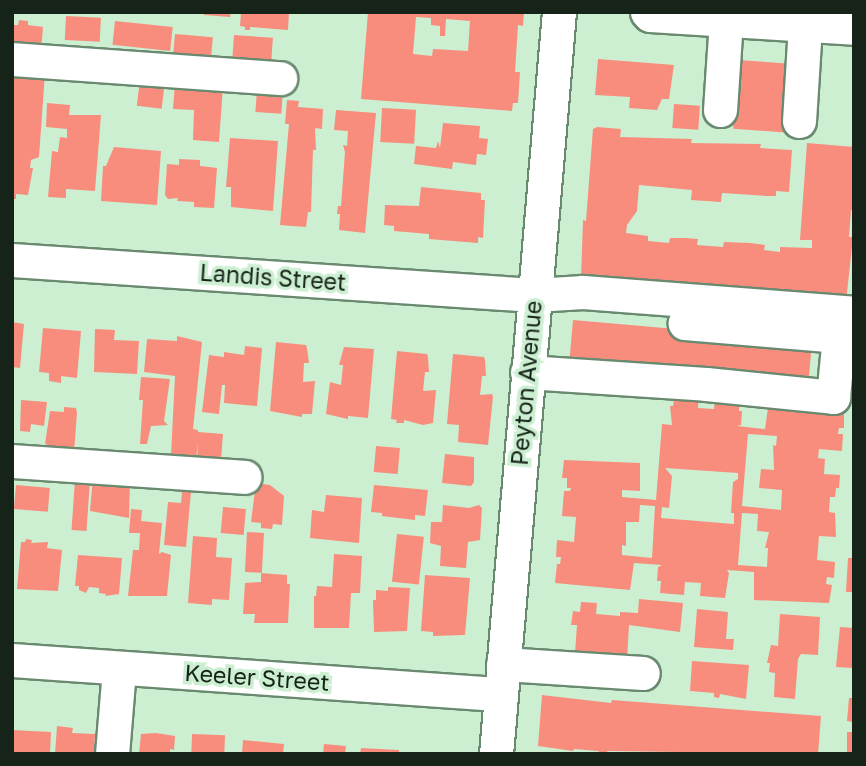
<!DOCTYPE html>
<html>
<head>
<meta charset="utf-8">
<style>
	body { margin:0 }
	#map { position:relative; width:866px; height:766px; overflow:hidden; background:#ccefd2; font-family:"Golos Text",sans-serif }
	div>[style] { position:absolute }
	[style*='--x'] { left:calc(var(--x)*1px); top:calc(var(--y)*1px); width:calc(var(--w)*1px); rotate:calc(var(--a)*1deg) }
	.building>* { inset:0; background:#f88d7d; transform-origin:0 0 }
	.roads { filter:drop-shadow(2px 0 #6a8a70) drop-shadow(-2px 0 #6a8a70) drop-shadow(0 2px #6a8a70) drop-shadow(0 -2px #6a8a70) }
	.minor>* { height:33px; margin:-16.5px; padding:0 16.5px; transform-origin:16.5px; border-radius:16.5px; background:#fff }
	span { translate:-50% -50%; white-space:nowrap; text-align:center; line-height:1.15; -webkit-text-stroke:7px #ccefd2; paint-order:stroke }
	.street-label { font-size:23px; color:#162319 }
	.frame { position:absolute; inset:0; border:14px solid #162319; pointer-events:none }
</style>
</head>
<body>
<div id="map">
	<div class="building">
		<i style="clip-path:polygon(204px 12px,231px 12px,230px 17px,204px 15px)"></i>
		<i style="clip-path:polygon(241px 12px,289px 12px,288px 30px,250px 27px,250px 30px,245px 30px,245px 27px,240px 26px)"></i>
		<i style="clip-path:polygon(evenodd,368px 12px,524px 12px,523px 26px,518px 25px,515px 72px,520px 72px,518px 103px,513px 103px,512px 111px,361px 99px,368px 12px,416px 17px,431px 18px,431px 25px,440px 26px,440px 36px,445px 36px,446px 19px,470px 21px,468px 51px,433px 49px,432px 56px,413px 54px,416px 17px)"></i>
		<i style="left:66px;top:16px;width:35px;height:24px;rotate:3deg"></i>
		<i style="clip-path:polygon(19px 20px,28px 21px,28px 25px,43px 27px,41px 52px,12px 44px,14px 25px,18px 25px)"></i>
		<i style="left:115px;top:21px;width:58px;height:24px;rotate:6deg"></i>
		<i style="left:175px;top:34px;width:38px;height:27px;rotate:5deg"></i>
		<i style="left:234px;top:35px;width:39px;height:26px;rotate:4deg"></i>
		<i style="clip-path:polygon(598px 59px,674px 65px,669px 99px,662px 99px,657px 110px,629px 108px,630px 97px,595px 95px)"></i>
		<i style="left:738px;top:60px;width:52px;height:69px;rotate:4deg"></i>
		<i style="clip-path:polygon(12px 71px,45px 73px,39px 157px,31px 160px,30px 168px,33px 168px,28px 195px,16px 194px,16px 199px,12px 199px)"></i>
		<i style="left:140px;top:80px;width:25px;height:26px;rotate:7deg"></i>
		<i style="clip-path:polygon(175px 83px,223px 86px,219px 142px,193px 140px,194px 110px,173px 109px)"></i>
		<i style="left:257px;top:89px;width:26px;height:23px;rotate:4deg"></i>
		<i style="clip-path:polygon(287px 100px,299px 101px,298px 107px,323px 109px,322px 129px,315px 128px,316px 150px,313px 150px,311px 212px,308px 212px,306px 227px,280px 225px,289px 124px,285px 124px)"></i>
		<i style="clip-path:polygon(47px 103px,70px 105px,69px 115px,101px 115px,95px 191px,66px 189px,66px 198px,48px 197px,52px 151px,58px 152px,60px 137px,67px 138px,67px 129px,46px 127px)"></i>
		<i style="left:674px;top:104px;width:26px;height:24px;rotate:4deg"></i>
		<i style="left:382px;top:108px;width:34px;height:34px;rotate:3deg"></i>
		<i style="clip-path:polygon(336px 110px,376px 113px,365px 233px,339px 230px,340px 214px,337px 214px,338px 206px,341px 206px,345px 152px,343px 145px,347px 146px,348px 131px,334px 130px)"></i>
		<i style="clip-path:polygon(443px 123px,480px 126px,479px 138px,488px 139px,486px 155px,477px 154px,476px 165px,453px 162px,452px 169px,414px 164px,416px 146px,436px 148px,438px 141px,440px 148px)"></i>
		<i style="clip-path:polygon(597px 127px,621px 129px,620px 137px,692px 139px,691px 143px,761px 144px,760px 148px,792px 150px,789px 192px,776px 191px,776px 196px,766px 196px,722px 193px,721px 202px,691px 200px,692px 190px,639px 185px,637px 211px,627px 225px,626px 233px,648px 236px,648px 241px,669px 243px,670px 238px,685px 238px,698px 239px,697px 245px,723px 247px,724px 242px,750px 243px,765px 245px,764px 250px,780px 252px,780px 247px,812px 248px,812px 240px,800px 240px,807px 143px,854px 147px,854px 211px,851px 210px,849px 237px,853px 237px,846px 302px,581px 278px,583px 220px,586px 221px,593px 129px)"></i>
		<i style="clip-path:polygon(230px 138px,278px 141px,273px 211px,231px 207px,231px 187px,226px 187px)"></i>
		<i style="clip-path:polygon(114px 147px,161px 151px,157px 205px,101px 201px,103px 166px,106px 166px)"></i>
		<i style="clip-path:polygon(179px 159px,200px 160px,200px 166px,217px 168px,214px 208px,194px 207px,194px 202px,177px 201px,178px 198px,168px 199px,165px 195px,167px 164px,179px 165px)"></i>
		<i style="clip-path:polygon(421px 187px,481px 193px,481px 200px,485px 200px,483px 238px,478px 237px,478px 243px,429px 239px,429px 234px,394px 231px,394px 226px,384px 225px,385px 205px,419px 206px)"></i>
		<i style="left:573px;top:320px;width:240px;height:49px;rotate:5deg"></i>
		<i style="clip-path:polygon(12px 322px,24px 324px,20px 368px,12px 367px)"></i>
		<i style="clip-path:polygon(43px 328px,81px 331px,77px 378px,61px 376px,61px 383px,49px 381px,49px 373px,39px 372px)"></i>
		<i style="clip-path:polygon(95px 329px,115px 330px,114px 340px,139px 341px,137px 374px,94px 372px)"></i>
		<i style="clip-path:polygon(177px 336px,202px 342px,193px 429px,198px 430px,198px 432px,223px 434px,221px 460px,197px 458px,198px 443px,196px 458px,171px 455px,175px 376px,144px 372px,147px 339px,177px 341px)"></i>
		<i style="clip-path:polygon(276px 342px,306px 345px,307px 348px,309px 363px,304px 363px,303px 382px,315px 381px,312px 414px,302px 414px,302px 417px,270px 411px)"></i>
		<i style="clip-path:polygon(245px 346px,262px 348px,257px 406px,224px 403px,225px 385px,222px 385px,219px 414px,202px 412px,209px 355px,224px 357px,224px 352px,244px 355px)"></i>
		<i style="clip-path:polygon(344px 347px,374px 349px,368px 418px,348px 416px,348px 419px,326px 414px,330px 382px,341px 385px,343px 365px,339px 365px)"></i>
		<i style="clip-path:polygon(397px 351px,427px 354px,428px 357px,429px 372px,425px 372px,423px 391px,436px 390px,433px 423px,423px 425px,404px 420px,404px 423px,396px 423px,397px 420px,391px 419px)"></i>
		<i style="clip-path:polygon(453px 354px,484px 357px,485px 360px,486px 376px,482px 376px,480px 395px,492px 394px,493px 397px,488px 445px,458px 442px,459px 425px,447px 424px)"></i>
		<i style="clip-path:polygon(141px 377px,170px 379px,164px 421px,168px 425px,151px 426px,147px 444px,140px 444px,143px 400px,139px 400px)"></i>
		<i style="clip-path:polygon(evenodd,675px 393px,699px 395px,698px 408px,714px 409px,715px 397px,739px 399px,739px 411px,742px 411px,741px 425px,737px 426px,765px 429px,769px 401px,844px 409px,844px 428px,839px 428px,838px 434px,843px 434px,842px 451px,819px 449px,818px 458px,825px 459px,824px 474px,840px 475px,839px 488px,836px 488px,835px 497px,830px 497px,829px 512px,835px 513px,836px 537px,819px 536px,817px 560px,835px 562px,834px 578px,827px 577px,826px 584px,832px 585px,829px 603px,754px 600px,754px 572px,727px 570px,729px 573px,725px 598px,700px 596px,701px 583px,685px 582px,684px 595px,660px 593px,661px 581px,657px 581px,658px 567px,662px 565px,634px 563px,630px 590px,555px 583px,557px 564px,560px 564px,561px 557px,556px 557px,557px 540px,574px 542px,576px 517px,562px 516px,564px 491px,570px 491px,571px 488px,567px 488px,567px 478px,562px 478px,564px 460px,640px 463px,640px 491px,622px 490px,622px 497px,656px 500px,662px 424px,672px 425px,670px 406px,673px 406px,675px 393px,748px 434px,777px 436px,776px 446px,773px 445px,774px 470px,761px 469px,759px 488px,782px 490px,781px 510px,742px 506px,748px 434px,675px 393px,665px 468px,738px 473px,738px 479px,733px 482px,731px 513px,734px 513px,734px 524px,661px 518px,662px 507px,669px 508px,672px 476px,665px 468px,675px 393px,640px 505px,655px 506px,652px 558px,622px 555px,622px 545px,626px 546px,626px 522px,639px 522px,640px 505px,675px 393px,742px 513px,758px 514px,757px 531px,769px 532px,765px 548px,768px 548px,767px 567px,738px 565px,742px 513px)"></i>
		<i style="clip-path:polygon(21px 400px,47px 402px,44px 426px,31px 424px,30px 432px,20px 431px)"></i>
		<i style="clip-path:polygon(64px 407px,76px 408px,77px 413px,74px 452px,48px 449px,48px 445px,45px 444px,50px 411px,64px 412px)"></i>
		<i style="left:376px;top:446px;width:24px;height:26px;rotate:5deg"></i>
		<i style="clip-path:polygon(445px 454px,474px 457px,474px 482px,471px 486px,442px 483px)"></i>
		<i style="clip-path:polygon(93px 478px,130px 481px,129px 518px,90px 511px)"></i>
		<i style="left:75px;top:480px;width:15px;height:50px;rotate:4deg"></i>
		<i style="clip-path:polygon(183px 480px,192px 481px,186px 547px,164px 545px,168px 502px,181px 503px)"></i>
		<i style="clip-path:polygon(256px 483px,270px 485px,284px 496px,282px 525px,273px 524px,272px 529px,261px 528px,261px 523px,251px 522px)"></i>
		<i style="left:16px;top:485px;width:34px;height:24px;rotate:5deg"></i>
		<i style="clip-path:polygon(374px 485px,428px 490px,425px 516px,415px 515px,415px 520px,382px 516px,382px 513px,371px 512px)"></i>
		<i style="clip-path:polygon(326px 495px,362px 498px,359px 543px,310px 538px,312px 510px,324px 512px)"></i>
		<i style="clip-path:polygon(443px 505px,469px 508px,479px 505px,482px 508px,480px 540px,468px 542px,466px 568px,440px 566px,441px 546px,430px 543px,431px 522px,442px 522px)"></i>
		<i style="left:223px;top:507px;width:23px;height:26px;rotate:5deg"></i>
		<i style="clip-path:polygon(131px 509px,142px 510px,141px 521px,162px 523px,159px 554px,162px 552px,171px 555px,167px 596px,128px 596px,133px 550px,139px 550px,140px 533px,129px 533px)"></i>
		<i style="left:247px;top:532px;width:17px;height:40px;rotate:3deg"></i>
		<i style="left:397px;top:534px;width:27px;height:48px;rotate:6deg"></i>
		<i style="clip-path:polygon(193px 536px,217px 538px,216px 557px,232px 558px,229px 600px,212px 599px,212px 605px,188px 603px)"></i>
		<i style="clip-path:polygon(26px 539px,32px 540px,31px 543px,48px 542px,47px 548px,62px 550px,58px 591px,17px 589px,21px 542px,25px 542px)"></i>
		<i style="clip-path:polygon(334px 554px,362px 556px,360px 593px,351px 593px,349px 628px,314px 628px,314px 596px,316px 596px,317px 586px,332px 587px)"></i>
		<i style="clip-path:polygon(78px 555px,122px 558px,119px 594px,105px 596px,106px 594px,99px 593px,99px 588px,89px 587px,86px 593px,79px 590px,79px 586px,75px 586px)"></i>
		<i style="clip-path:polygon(848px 558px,854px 558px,854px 592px,846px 592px)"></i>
		<i style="clip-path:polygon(261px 573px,287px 575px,287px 584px,290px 584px,288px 623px,254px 623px,255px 614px,243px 614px,245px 583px,261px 582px)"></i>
		<i style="clip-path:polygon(425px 575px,470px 578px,465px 635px,433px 636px,433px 632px,421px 631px)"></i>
		<i style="clip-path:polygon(388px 587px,410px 588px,407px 631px,374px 632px,373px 600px,376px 600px,376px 590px,388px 591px)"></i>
		<i style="clip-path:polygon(639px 599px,683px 603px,680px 632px,629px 625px,627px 660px,575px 653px,577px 625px,571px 625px,573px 611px,580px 612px,581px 602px,597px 603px,596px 614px,620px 616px,620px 612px,638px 613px)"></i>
		<i style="clip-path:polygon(697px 609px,728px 612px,726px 639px,734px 639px,733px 650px,694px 647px)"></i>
		<i style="clip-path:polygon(780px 614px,820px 617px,818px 655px,801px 654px,798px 659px,795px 699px,774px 697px,775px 673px,769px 672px,770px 663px,767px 663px,771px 645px,778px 646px)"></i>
		<i style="clip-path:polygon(840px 627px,854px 628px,854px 668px,836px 667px)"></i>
		<i style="clip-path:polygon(692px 661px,749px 665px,746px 699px,720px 694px,719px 698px,714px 697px,714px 693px,690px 691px)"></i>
		<i style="clip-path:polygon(542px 695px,611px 703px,612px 700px,821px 716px,818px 754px,608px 751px,603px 754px,598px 751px,574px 749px,573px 751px,538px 746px)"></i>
		<i style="clip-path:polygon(849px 698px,854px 698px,854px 722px,847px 721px)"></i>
		<i style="clip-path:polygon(57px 726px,73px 728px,72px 733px,95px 734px,94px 754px,55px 754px)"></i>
		<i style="clip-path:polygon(12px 730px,51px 732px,50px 753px,12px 754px)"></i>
		<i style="left:847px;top:732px;width:7px;height:22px"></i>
		<i style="clip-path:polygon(156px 733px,175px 736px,174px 750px,170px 749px,170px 754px,139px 754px,141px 734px)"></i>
		<i style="left:192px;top:734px;width:33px;height:20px;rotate:2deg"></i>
		<i style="clip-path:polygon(243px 740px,284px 744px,283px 754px,242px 754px)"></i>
		<i style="clip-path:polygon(324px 744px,346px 746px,345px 754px,323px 754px)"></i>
		<i style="clip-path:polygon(361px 748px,399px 750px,399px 754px,360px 754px)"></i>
	</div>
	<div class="roads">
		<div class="minor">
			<i style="--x:647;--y:12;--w:4;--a:45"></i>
			<i style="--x:650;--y:15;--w:204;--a:3.6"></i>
			<i style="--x:12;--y:59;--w:269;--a:4.1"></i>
			<i style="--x:720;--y:110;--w:90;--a:-86.2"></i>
			<i style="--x:799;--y:121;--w:96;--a:-86.4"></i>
			<i style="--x:12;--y:260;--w:523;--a:3.84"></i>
			<i style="--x:534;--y:295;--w:49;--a:-3.5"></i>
			<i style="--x:583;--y:292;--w:271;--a:4.4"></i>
			<i style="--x:527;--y:372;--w:179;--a:3.8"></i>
			<i style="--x:706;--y:384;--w:128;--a:5.8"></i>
			<i style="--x:833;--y:397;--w:61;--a:-84.4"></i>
			<i style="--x:839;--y:336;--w:155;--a:-175.2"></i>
			<i style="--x:12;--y:461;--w:233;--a:3.9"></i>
			<i style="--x:12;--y:660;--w:490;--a:4"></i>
			<i style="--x:503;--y:664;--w:140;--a:3.7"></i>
			<i style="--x:112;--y:754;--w:86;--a:-85.3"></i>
			<i style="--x:496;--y:754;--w:745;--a:-85.15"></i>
		</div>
	</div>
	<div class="street-label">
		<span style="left:273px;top:277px;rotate:4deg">Landis Street</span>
		<span style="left:526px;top:383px;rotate:-85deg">Peyton Avenue</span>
		<span style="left:257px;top:677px;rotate:4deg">Keeler Street</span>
	</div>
	<div class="frame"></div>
</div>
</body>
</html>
